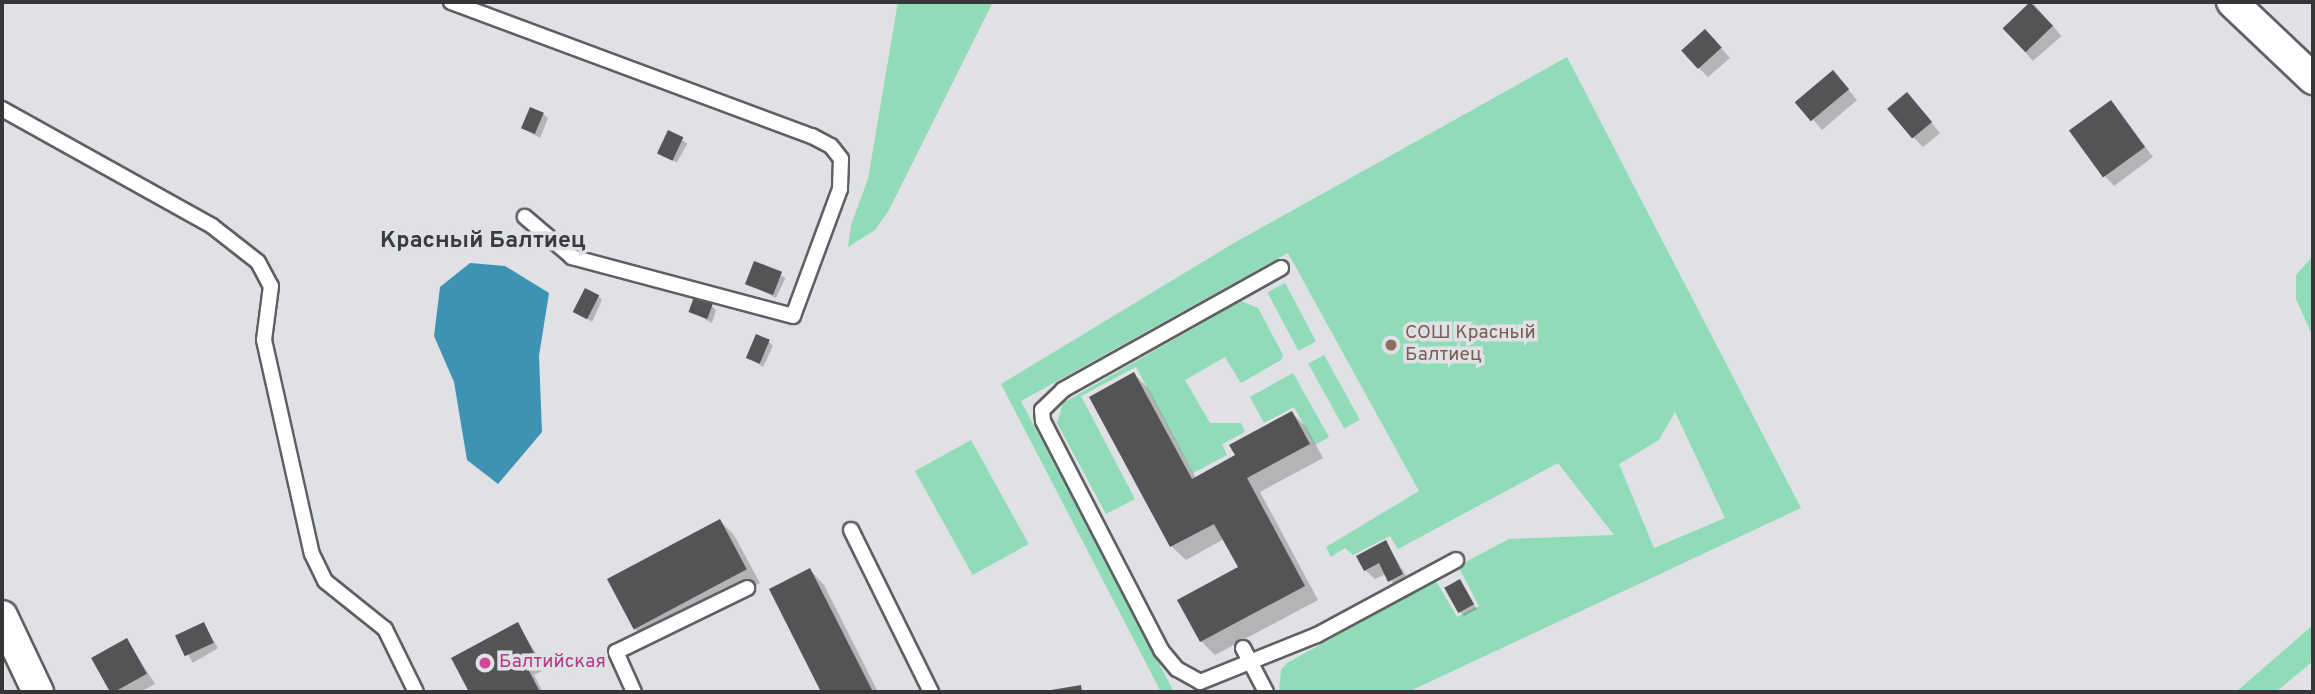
<!DOCTYPE html>
<html>
<head>
<meta charset="utf-8">
<style>
	body { margin:0 }
	#map { position:relative; width:2315px; height:694px; overflow:hidden; background:#dfe1e4; font-family:Overpass,sans-serif }
	div>[style] { position:absolute }
	[style*='--x'] { left:calc(var(--x)*1px); top:calc(var(--y)*1px); width:calc(var(--w)*1px); rotate:calc(var(--a)*1deg) }
	.green>* { inset:0; background:#90dbb8; transform-origin:0 0 }
	.water>* { inset:0; background:#3f93b2 }
	.shadow>* { inset:0; background:#0003; transform-origin:0 0 }
	.building>* { inset:0; background:#525456; transform-origin:0 0 }
	.roads { filter:drop-shadow(2px 0 #5e6063) drop-shadow(-2px 0 #5e6063) drop-shadow(0 2px #5e6063) drop-shadow(0 -2px #5e6063) }
	.lane>* { height:14px; margin:-7px; padding:0 7px; transform-origin:7px; border-radius:7px; background:#fff }
	.street>* { height:30px; margin:-15px; padding:0 15px; transform-origin:15px; border-radius:15px; background:#fff }
	.dots>* { width:19px; height:19px; translate:-50% -50%; box-sizing:border-box; border:4px solid #dfe1e4; border-radius:50% }
	span { translate:-50% -50%; white-space:nowrap; text-align:center; line-height:1.15; -webkit-text-stroke:7px #dfe1e4; paint-order:stroke }
	.education-label { font-size:19px; color:#785e54 }
	.left { translate:0 -50%; text-align:left }
	.hotel-label { font-size:19px; color:#b23c85 }
	.quarter-label { font-size:23px; color:#393b3d; font-weight:700 }
	.frame { position:absolute; inset:0; border:4px solid #353637; pointer-events:none }
</style>
</head>
<body>
<div id="map">
	<div class="green">
		<i style="clip-path:polygon(898px 2px,993px 2px,889px 210px,875px 230px,848px 247px,851px 225px,868px 179px)"></i>
		<i style="clip-path:polygon(evenodd,1567px 57px,1801px 508px,1408px 692px,1279px 692px,1281px 670px,1287px 663px,1436px 581px,1457px 617px,1479px 606px,1458px 566px,1509px 539px,1614px 535px,1558px 463px,1398px 549px,1390px 536px,1353px 555px,1345px 548px,1331px 557px,1326px 547px,1419px 491px,1288px 253px,1021px 401px,1174px 692px,1161px 692px,1001px 384px,1234px 243px,1567px 57px,1675px 412px,1725px 518px,1654px 548px,1619px 464px,1659px 440px,1675px 412px)"></i>
		<i style="clip-path:polygon(2313px 256px,2313px 337px,2296px 299px,2296px 275px)"></i>
		<i style="left:1285px;top:283px;width:66px;height:20px;rotate:62deg"></i>
		<i style="clip-path:polygon(1241px 301px,1258px 308px,1283px 355px,1281px 360px,1241px 383px,1225px 357px,1185px 380px,1210px 423px,1241px 423px,1245px 432px,1222px 444px,1227px 455px,1193px 473px,1136px 367px,1081px 396px,1135px 499px,1106px 514px,1057px 423px,1063px 403px)"></i>
		<i style="left:1324px;top:355px;width:74px;height:18px;rotate:61deg"></i>
		<i style="clip-path:polygon(1293px 373px,1329px 437px,1315px 445px,1294px 407px,1264px 423px,1250px 397px)"></i>
		<i style="left:971px;top:440px;width:119px;height:64px;rotate:61deg"></i>
		<i style="clip-path:polygon(2313px 625px,2313px 661px,2276px 692px,2236px 692px)"></i>
	</div>
	<div class="water">
		<i style="clip-path:polygon(470px 263px,505px 266px,549px 293px,539px 356px,542px 432px,498px 484px,467px 460px,454px 382px,434px 336px,440px 287px)"></i>
	</div>
	<div class="shadow">
		<i style="left:2032px;top:2px;width:45px;height:38px;rotate:49deg"></i>
		<i style="clip-path:polygon(1714px 40px,1730px 58px,1708px 77px,1699px 68px)"></i>
		<i style="clip-path:polygon(1842px 82px,1857px 100px,1822px 130px,1798px 102px)"></i>
		<i style="clip-path:polygon(2111px 102px,2153px 157px,2114px 186px,2105px 176px)"></i>
		<i style="clip-path:polygon(1916px 104px,1940px 133px,1923px 147px,1914px 138px)"></i>
		<i style="clip-path:polygon(543px 114px,548px 118px,540px 138px,524px 129px)"></i>
		<i style="left:669px;top:133px;width:21px;height:22px;rotate:29deg"></i>
		<i style="left:755px;top:263px;width:34px;height:22px;rotate:26deg"></i>
		<i style="clip-path:polygon(598px 296px,602px 300px,592px 322px,576px 311px)"></i>
		<i style="clip-path:polygon(712px 306px,716px 310px,712px 323px,690px 311px)"></i>
		<i style="clip-path:polygon(769px 342px,773px 346px,763px 367px,748px 357px)"></i>
		<i style="clip-path:polygon(1134px 374px,1148px 388px,1196px 478px,1237px 456px,1292px 413px,1306px 427px,1323px 458px,1260px 492px,1318px 600px,1215px 655px,1201px 641px,1240px 568px,1224px 539px,1186px 560px,1171px 546px,1091px 397px)"></i>
		<i style="clip-path:polygon(720px 521px,734px 535px,760px 583px,649px 643px,635px 629px)"></i>
		<i style="clip-path:polygon(1386px 543px,1411px 584px,1399px 590px,1386px 574px,1375px 579px,1365px 570px)"></i>
		<i style="clip-path:polygon(810px 570px,824px 585px,878px 692px,823px 692px,771px 590px)"></i>
		<i style="clip-path:polygon(1459px 581px,1477px 609px,1464px 616px,1460px 612px)"></i>
		<i style="left:204px;top:624px;width:28px;height:29px;rotate:60deg"></i>
		<i style="clip-path:polygon(518px 625px,546px 669px,534px 675px,543px 692px,471px 692px,453px 658px)"></i>
		<i style="clip-path:polygon(127px 640px,155px 684px,140px 692px,112px 692px,93px 657px)"></i>
	</div>
	<div class="building">
		<i style="left:2030px;top:2px;width:33px;height:38px;rotate:46deg"></i>
		<i style="left:1705px;top:29px;width:25px;height:32px;rotate:48deg"></i>
		<i style="left:1833px;top:70px;width:25px;height:50px;rotate:50deg"></i>
		<i style="left:1907px;top:92px;width:39px;height:26px;rotate:50deg"></i>
		<i style="left:2111px;top:100px;width:58px;height:52px;rotate:54deg"></i>
		<i style="left:530px;top:107px;width:15px;height:23px;rotate:23deg"></i>
		<i style="left:668px;top:130px;width:17px;height:26px;rotate:25deg"></i>
		<i style="left:754px;top:261px;width:30px;height:25px;rotate:21deg"></i>
		<i style="left:585px;top:288px;width:16px;height:27px;rotate:27deg"></i>
		<i style="left:694px;top:297px;width:20px;height:16px;rotate:20deg"></i>
		<i style="left:756px;top:334px;width:15px;height:26px;rotate:23deg"></i>
		<i style="clip-path:polygon(1134px 372px,1192px 479px,1235px 455px,1229px 445px,1292px 411px,1310px 444px,1247px 478px,1305px 586px,1200px 642px,1177px 600px,1238px 567px,1214px 524px,1170px 547px,1089px 397px)"></i>
		<i style="left:720px;top:519px;width:57px;height:128px;rotate:62deg"></i>
		<i style="clip-path:polygon(1386px 540px,1403px 574px,1388px 582px,1379px 563px,1364px 571px,1356px 556px)"></i>
		<i style="clip-path:polygon(810px 568px,873px 692px,821px 692px,769px 589px)"></i>
		<i style="left:1460px;top:579px;width:29px;height:18px;rotate:61deg"></i>
		<i style="left:204px;top:622px;width:23px;height:32px;rotate:65deg"></i>
		<i style="clip-path:polygon(518px 622px,537px 659px,526px 665px,540px 692px,469px 692px,451px 658px)"></i>
		<i style="left:127px;top:638px;width:41px;height:41px;rotate:61deg"></i>
		<i style="clip-path:polygon(1081px 685px,1082px 692px,1045px 692px,1045px 691px)"></i>
	</div>
	<div class="roads">
		<div class="lane">
			<i style="--x:451;--y:2;--w:385;--a:20.4"></i>
			<i style="--x:812;--y:136;--w:21;--a:28"></i>
			<i style="--x:831;--y:146;--w:16;--a:52"></i>
			<i style="--x:841;--y:159;--w:30;--a:92"></i>
			<i style="--x:840;--y:189;--w:135;--a:110.3"></i>
			<i style="--x:793;--y:316;--w:229;--a:-165.1"></i>
			<i style="--x:572;--y:257;--w:62;--a:-139.6"></i>
			<i style="--x:2;--y:109;--w:240;--a:29.1"></i>
			<i style="--x:212;--y:226;--w:58;--a:38"></i>
			<i style="--x:258;--y:262;--w:27;--a:62"></i>
			<i style="--x:271;--y:286;--w:54;--a:97.4"></i>
			<i style="--x:264;--y:340;--w:219;--a:77.4"></i>
			<i style="--x:312;--y:554;--w:30;--a:64"></i>
			<i style="--x:325;--y:581;--w:77;--a:38.7"></i>
			<i style="--x:385;--y:629;--w:70;--a:63.8"></i>
			<i style="--x:1281;--y:268;--w:250;--a:150.8"></i>
			<i style="--x:1063;--y:390;--w:29;--a:136"></i>
			<i style="--x:1042;--y:410;--w:11;--a:85"></i>
			<i style="--x:1043;--y:421;--w:258;--a:62.7"></i>
			<i style="--x:1161;--y:650;--w:25;--a:50"></i>
			<i style="--x:1177;--y:669;--w:26;--a:29"></i>
			<i style="--x:1200;--y:682;--w:126;--a:-21.9"></i>
			<i style="--x:1317;--y:635;--w:158;--a:-28.3"></i>
			<i style="--x:851;--y:530;--w:181;--a:63.7"></i>
			<i style="--x:1243;--y:648;--w:50;--a:62.4"></i>
			<i style="--x:634;--y:692;--w:44;--a:-114.2"></i>
			<i style="--x:616;--y:652;--w:146;--a:-26"></i>
		</div>
		<div class="street">
			<i style="--x:2232;--y:2;--w:112;--a:43.5"></i>
			<i style="--x:2;--y:616;--w:84;--a:64.7"></i>
		</div>
	</div>
	<div class="dots">
		<i style="left:1391px;top:345px;background:#8d6e63"></i>
		<i style="left:485px;top:663px;background:#d1479c"></i>
	</div>
	<div class="education-label">
		<span class="left" style="left:1405px;top:345px">СОШ Красный<br>Балтиец</span>
	</div>
	<div class="hotel-label">
		<span class="left" style="left:499px;top:663px">Балтийская</span>
	</div>
	<div class="quarter-label">
		<span style="left:483px;top:242px">Красный Балтиец</span>
	</div>
	<div class="frame"></div>
</div>
</body>
</html>
